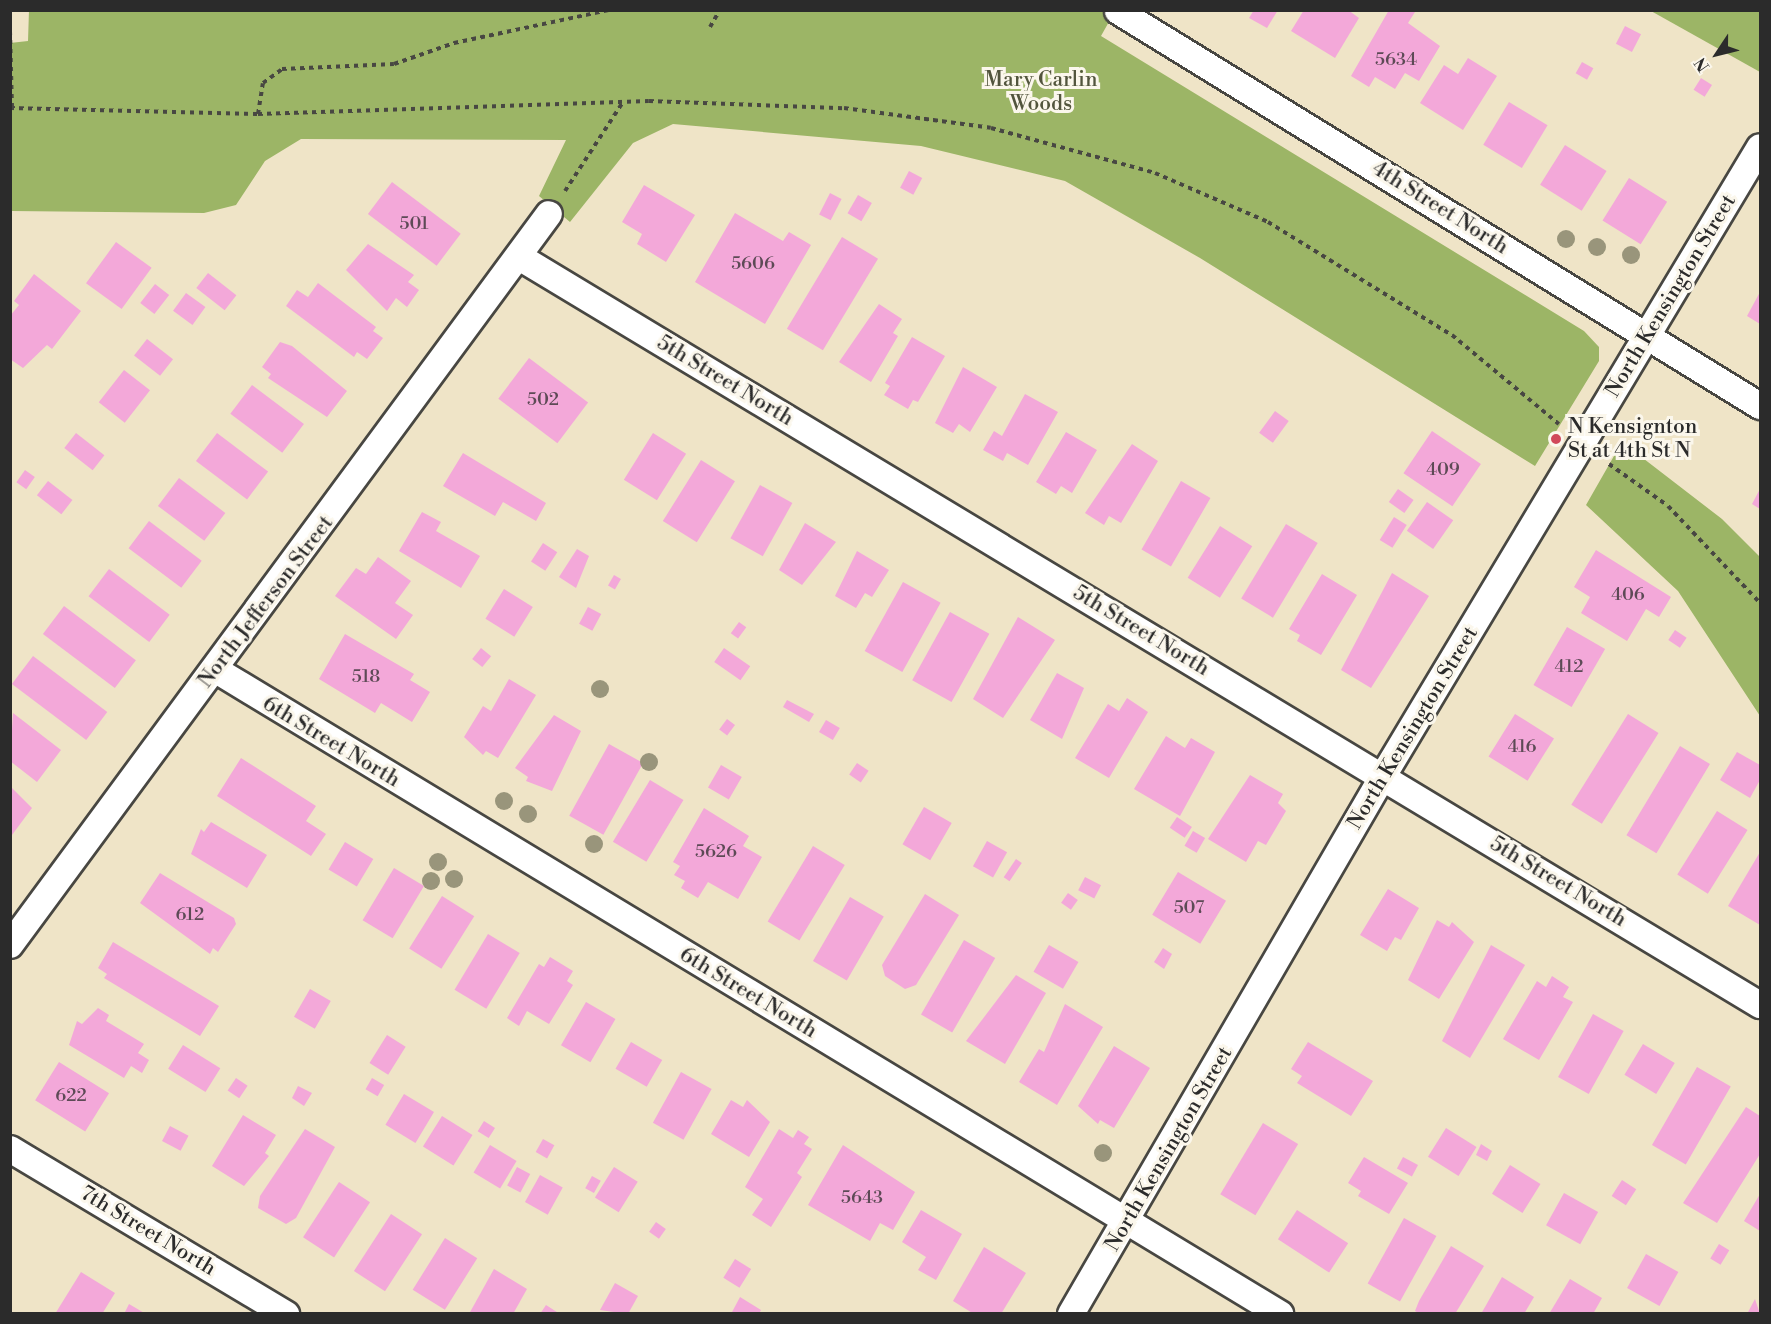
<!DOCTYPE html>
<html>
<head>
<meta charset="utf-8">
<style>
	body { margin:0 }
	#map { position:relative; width:1771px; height:1324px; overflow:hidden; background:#efe4c7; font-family:"Libre Bodoni",serif }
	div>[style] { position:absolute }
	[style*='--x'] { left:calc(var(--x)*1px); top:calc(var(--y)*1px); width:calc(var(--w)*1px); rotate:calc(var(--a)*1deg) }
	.forest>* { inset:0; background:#9cb566 }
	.building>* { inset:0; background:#f3a8d9; transform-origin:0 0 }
	.path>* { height:4px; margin-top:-2px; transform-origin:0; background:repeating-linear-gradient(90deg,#484742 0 4.5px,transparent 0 9px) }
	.roads { filter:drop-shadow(2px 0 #484742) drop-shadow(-2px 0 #484742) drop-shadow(0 2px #484742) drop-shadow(0 -2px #484742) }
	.minor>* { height:26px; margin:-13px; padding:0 13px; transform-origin:13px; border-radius:13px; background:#fff }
	.trees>* { width:18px; height:18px; margin:-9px; border-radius:50%; background:#99957b }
	.dots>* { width:16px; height:16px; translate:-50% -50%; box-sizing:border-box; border:3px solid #fbf7ec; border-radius:50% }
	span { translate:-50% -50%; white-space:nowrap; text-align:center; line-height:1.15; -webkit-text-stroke:6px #fbf7ec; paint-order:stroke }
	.number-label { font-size:18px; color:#5d4a56 }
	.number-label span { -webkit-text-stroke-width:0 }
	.park-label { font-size:21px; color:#52553d }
	.street-label { font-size:21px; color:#2b2b2b }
	.poi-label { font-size:21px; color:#2b2b2b }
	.left { translate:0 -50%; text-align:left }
	.frame { position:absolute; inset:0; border:12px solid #2b2b2b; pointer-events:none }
	.north { position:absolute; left:1687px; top:24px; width:60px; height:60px; -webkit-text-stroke:4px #fbf7ec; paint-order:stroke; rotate:235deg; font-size:16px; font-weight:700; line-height:24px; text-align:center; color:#2b2b2b }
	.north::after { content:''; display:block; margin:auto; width:21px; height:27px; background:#2b2b2b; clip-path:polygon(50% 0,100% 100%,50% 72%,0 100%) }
</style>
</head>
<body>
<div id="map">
	<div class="forest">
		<i style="clip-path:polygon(29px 10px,1115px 11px,1101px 36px,1584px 331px,1599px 347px,1599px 361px,1535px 466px,1200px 258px,1065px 181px,921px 146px,673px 124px,633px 143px,570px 222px,539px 196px,566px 140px,301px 139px,265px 161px,236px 205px,204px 213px,11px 211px,10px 43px,28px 41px)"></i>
		<i style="clip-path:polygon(1651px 11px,1760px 11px,1760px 72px)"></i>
		<i style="clip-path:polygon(1622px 442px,1722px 519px,1760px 557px,1760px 716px,1678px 591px,1586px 505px)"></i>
	</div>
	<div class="building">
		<i style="clip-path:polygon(1254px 10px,1278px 10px,1267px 28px,1249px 18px)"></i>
		<i style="clip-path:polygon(1304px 10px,1348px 10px,1359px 18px,1335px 58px,1291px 31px)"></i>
		<i style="clip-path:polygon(1389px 10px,1415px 12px,1408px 23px,1440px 46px,1419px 81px,1405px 73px,1395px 89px,1375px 77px,1369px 87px,1351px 76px)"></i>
		<i style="left:1625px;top:26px;width:18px;height:20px;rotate:27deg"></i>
		<i style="clip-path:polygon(1468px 58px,1497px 76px,1463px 130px,1420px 103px,1444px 65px,1458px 74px)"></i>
		<i style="left:1582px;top:62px;width:13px;height:13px;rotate:29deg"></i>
		<i style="left:1701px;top:78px;width:13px;height:14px;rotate:32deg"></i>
		<i style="left:1509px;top:102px;width:45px;height:50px;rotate:31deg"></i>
		<i style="left:1565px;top:145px;width:49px;height:47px;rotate:32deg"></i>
		<i style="left:909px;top:171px;width:15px;height:19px;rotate:28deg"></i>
		<i style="left:1629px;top:178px;width:45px;height:50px;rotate:32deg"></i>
		<i style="left:392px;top:182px;width:86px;height:40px;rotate:37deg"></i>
		<i style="clip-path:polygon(644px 185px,695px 215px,666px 262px,637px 244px,642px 234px,622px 222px)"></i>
		<i style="left:830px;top:193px;width:13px;height:24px;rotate:27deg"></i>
		<i style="left:858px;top:195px;width:16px;height:21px;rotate:30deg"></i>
		<i style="clip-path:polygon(735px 213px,783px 241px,789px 232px,811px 245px,765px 324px,695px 282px)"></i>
		<i style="left:842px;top:237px;width:42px;height:107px;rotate:31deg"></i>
		<i style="left:116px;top:242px;width:44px;height:51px;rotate:36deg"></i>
		<i style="clip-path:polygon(368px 244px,414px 275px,408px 282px,419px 290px,407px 307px,396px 298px,387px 311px,346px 270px)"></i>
		<i style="left:208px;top:273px;width:36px;height:19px;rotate:38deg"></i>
		<i style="clip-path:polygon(34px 274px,81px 311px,52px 349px,47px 345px,23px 368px,10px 359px,10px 316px,19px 305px,14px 301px)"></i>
		<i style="clip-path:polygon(318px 283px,376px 327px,373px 331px,383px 338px,367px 359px,357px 352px,354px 357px,286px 306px,297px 290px,308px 297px)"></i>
		<i style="left:155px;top:284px;width:18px;height:24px;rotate:38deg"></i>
		<i style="clip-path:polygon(1760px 292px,1760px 324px,1747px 316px)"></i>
		<i style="left:186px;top:293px;width:24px;height:22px;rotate:36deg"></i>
		<i style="clip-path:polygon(879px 304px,902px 319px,893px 333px,898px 336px,871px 382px,839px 362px)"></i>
		<i style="clip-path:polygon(912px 337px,945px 356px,918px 402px,913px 400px,908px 409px,884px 395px,890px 386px,885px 383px)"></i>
		<i style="left:147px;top:339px;width:33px;height:21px;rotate:38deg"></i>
		<i style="clip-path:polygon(280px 342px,292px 346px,347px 391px,327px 417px,268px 378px,271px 374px,262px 367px)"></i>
		<i style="left:529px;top:358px;width:74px;height:51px;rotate:37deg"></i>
		<i style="clip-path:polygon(963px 367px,997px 387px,970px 432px,959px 424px,953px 433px,935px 423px)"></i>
		<i style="left:124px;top:370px;width:33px;height:41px;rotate:38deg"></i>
		<i style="left:252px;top:385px;width:65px;height:36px;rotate:37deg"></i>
		<i style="clip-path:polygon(1025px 394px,1058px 412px,1028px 465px,1007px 453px,1003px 461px,983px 450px,994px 431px,1002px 436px)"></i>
		<i style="left:1275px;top:411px;width:17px;height:27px;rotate:36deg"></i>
		<i style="left:1432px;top:431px;width:59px;height:51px;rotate:34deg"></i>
		<i style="clip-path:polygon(1066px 432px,1097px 450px,1072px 493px,1061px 486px,1056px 494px,1036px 482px)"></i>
		<i style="left:76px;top:433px;width:36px;height:19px;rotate:38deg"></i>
		<i style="left:217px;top:433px;width:64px;height:35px;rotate:37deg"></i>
		<i style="left:653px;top:433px;width:39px;height:55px;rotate:32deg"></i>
		<i style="clip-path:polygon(1132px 444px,1158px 461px,1121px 523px,1109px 516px,1104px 525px,1085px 513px)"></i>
		<i style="clip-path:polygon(463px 453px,546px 503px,536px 521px,503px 502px,495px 516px,443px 486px)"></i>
		<i style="left:701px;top:460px;width:40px;height:72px;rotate:32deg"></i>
		<i style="left:25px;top:470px;width:12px;height:15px;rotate:35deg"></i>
		<i style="left:179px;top:478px;width:58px;height:35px;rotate:37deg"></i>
		<i style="left:48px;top:481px;width:31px;height:18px;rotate:38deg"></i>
		<i style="left:1181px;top:481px;width:34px;height:79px;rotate:30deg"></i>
		<i style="left:760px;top:485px;width:37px;height:61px;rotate:29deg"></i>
		<i style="left:1398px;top:489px;width:19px;height:16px;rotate:35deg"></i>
		<i style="clip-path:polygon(1760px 489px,1760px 509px,1752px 504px)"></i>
		<i style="left:1427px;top:502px;width:32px;height:35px;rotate:35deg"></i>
		<i style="clip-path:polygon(422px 512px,441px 522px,436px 531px,480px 556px,461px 588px,399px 551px)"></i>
		<i style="left:1394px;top:517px;width:15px;height:27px;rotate:32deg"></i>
		<i style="left:149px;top:521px;width:66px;height:34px;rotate:37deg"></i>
		<i style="clip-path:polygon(805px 523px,836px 542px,802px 585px,779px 570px)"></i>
		<i style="left:1286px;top:524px;width:37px;height:87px;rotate:31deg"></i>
		<i style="left:1220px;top:526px;width:38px;height:61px;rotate:32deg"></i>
		<i style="left:543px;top:543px;width:17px;height:22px;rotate:33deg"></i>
		<i style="clip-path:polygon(577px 549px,589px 556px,576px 588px,559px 577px)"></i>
		<i style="clip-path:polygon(1596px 550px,1671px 597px,1659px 617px,1646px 609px,1627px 641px,1581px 613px,1590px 597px,1574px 587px)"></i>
		<i style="clip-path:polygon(857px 551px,889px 570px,872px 597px,865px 593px,856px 608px,835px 596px)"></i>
		<i style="clip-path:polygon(378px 557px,411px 581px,395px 603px,413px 615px,396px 639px,335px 596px,356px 568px,366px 574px)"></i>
		<i style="left:109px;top:569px;width:76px;height:34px;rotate:37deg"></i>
		<i style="clip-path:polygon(1392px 573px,1429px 596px,1371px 688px,1341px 670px)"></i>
		<i style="clip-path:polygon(1322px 574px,1357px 595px,1321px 655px,1297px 641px,1300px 635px,1289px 629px)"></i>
		<i style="left:614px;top:575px;width:8px;height:12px;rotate:30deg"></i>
		<i style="left:903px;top:582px;width:43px;height:79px;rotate:29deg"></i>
		<i style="left:504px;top:589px;width:34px;height:35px;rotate:32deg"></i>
		<i style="left:64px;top:606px;width:90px;height:35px;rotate:37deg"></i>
		<i style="left:588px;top:607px;width:15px;height:19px;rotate:28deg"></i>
		<i style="left:950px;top:612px;width:45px;height:78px;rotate:29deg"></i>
		<i style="clip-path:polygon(1018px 617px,1055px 640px,1003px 718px,973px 699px)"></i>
		<i style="left:739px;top:622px;width:9px;height:14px;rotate:36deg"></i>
		<i style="left:1567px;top:627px;width:44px;height:67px;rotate:30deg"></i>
		<i style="left:1675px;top:630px;width:14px;height:12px;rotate:34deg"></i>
		<i style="clip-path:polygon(345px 634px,414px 674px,410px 680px,430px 692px,412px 722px,381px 703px,375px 713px,319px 679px)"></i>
		<i style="left:481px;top:648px;width:13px;height:14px;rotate:39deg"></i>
		<i style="left:724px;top:648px;width:32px;height:17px;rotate:35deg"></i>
		<i style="left:33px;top:656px;width:93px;height:35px;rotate:37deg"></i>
		<i style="clip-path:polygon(1057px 673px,1084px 688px,1062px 739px,1030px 720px)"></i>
		<i style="clip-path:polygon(509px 679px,536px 695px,498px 758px,486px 751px,483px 755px,464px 737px,483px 706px,491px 711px)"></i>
		<i style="clip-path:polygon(1127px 698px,1148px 712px,1109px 778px,1075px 758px,1108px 704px,1119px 711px)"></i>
		<i style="clip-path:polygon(787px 700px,814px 714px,809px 722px,783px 707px)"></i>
		<i style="clip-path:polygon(13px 713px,61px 750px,37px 782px,10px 761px)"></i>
		<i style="left:1515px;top:714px;width:46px;height:50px;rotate:32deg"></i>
		<i style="left:1628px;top:714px;width:36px;height:107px;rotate:32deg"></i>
		<i style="clip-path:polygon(554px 715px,581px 731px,552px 791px,526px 781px,528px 777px,515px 768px)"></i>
		<i style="left:727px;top:719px;width:10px;height:13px;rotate:37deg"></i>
		<i style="left:826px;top:720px;width:16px;height:14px;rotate:30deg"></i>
		<i style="clip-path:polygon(1166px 736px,1185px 748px,1191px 738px,1215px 752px,1180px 816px,1134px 789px)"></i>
		<i style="left:609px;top:744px;width:39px;height:82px;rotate:29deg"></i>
		<i style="left:1680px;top:746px;width:35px;height:104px;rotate:31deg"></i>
		<i style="clip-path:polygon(1737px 752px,1760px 765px,1760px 780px,1750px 798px,1720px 780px)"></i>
		<i style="clip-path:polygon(241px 758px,316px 806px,306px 821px,326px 834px,311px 856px,217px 796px)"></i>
		<i style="left:857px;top:763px;width:14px;height:14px;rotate:34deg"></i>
		<i style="left:721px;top:765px;width:24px;height:26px;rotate:30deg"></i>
		<i style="clip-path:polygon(1250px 775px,1283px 794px,1278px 803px,1286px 811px,1266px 845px,1258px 841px,1246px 862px,1208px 839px)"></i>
		<i style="left:650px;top:780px;width:39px;height:72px;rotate:31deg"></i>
		<i style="clip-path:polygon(10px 786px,32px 808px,12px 835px,10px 833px)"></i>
		<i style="left:924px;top:807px;width:32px;height:43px;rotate:30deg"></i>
		<i style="clip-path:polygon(704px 808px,749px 836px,743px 846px,762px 857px,738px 899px,708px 882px,698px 898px,681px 888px,685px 881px,674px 875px,680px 866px,673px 862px)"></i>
		<i style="left:1717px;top:811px;width:36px;height:75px;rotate:32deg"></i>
		<i style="left:1177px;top:817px;width:18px;height:13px;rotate:34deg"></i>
		<i style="clip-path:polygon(211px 822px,267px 855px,247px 888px,191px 854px,201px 829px,204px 832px)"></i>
		<i style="left:1193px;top:831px;width:14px;height:17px;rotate:30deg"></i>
		<i style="left:987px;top:841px;width:23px;height:29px;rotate:29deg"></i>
		<i style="left:345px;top:842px;width:33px;height:32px;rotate:31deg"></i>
		<i style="left:813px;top:846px;width:37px;height:88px;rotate:31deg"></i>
		<i style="clip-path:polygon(1760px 852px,1760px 925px,1728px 906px)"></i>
		<i style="left:1016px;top:859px;width:7px;height:22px;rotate:34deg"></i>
		<i style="left:394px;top:868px;width:35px;height:61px;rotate:31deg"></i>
		<i style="left:1178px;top:872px;width:56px;height:50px;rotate:31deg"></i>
		<i style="clip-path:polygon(160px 873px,234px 918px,236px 924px,218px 952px,213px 948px,210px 954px,140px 903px)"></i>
		<i style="left:1085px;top:877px;width:18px;height:15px;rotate:27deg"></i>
		<i style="clip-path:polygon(1388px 889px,1419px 908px,1401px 940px,1395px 937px,1387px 951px,1360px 935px)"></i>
		<i style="left:1068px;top:893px;width:12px;height:12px;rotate:35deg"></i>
		<i style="clip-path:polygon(925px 894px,959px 915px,916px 985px,905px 989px,885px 976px,882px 965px)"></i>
		<i style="left:442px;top:896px;width:38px;height:62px;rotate:32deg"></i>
		<i style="left:850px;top:897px;width:39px;height:74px;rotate:30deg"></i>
		<i style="clip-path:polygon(1437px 920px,1449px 927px,1452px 922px,1474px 942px,1439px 999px,1408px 980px)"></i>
		<i style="left:488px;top:934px;width:37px;height:65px;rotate:31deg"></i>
		<i style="left:964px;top:940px;width:36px;height:86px;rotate:30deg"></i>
		<i style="clip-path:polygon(113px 942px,219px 1006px,200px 1036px,104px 978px,107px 974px,98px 968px)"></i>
		<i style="left:1049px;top:945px;width:34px;height:31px;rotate:30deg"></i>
		<i style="clip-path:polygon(1491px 945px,1525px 965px,1470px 1058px,1442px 1041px)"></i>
		<i style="clip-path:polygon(1163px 948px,1172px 954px,1164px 969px,1154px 962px)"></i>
		<i style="clip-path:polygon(550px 957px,573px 971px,567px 981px,573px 985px,549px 1024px,527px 1011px,519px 1026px,507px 1018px,539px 964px,544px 967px)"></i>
		<i style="clip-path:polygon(1016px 975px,1046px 993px,1005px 1064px,966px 1041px)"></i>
		<i style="clip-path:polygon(1552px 976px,1569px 987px,1563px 997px,1573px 1002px,1539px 1060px,1503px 1039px,1537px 981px,1546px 987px)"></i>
		<i style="left:310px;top:989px;width:24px;height:32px;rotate:30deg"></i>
		<i style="left:586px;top:1002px;width:34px;height:50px;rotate:30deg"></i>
		<i style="clip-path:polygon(1065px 1004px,1103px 1027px,1057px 1105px,1019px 1082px,1039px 1049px,1044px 1052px)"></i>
		<i style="clip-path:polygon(98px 1008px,109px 1015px,106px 1021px,144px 1044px,138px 1053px,149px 1060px,142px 1073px,131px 1066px,124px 1078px,69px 1045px,77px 1021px,82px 1024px)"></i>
		<i style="left:1593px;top:1014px;width:35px;height:72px;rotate:29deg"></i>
		<i style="left:387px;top:1035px;width:22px;height:33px;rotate:32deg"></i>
		<i style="left:631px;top:1042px;width:36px;height:31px;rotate:30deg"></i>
		<i style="clip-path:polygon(1308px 1042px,1373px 1081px,1351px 1116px,1297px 1083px,1302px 1076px,1291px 1069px)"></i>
		<i style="left:1643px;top:1044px;width:37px;height:36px;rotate:31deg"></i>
		<i style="left:183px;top:1045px;width:44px;height:28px;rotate:32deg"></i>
		<i style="clip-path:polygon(1114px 1046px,1150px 1068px,1114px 1128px,1100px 1120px,1098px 1124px,1078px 1106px)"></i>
		<i style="left:59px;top:1062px;width:59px;height:45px;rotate:32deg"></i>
		<i style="left:1697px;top:1067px;width:39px;height:90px;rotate:30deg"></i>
		<i style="left:681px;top:1072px;width:35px;height:58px;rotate:29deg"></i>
		<i style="left:236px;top:1078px;width:14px;height:15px;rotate:34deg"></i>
		<i style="left:372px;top:1078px;width:14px;height:13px;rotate:30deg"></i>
		<i style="clip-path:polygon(298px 1086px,312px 1093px,304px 1106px,292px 1098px)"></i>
		<i style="left:404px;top:1094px;width:35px;height:36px;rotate:31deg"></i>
		<i style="clip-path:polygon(731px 1100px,743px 1107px,747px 1100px,770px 1122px,749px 1157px,711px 1134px)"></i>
		<i style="clip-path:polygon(1746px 1107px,1760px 1116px,1760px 1154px,1717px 1223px,1683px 1203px)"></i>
		<i style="clip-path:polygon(243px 1115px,276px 1135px,265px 1153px,269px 1156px,244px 1186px,212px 1166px)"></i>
		<i style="left:442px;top:1116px;width:36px;height:36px;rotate:32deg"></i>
		<i style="left:484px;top:1121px;width:13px;height:12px;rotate:32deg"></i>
		<i style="left:1263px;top:1123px;width:41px;height:83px;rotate:31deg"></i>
		<i style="left:170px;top:1126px;width:21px;height:17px;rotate:28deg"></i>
		<i style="left:1446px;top:1128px;width:36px;height:34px;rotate:32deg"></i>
		<i style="clip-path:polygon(305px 1129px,335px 1147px,296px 1218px,286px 1224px,258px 1208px,260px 1196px)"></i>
		<i style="clip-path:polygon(779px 1129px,793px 1138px,798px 1130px,809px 1137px,804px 1144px,812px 1149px,797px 1173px,802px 1177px,771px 1227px,752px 1215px,763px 1199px,745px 1187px)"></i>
		<i style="left:543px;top:1139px;width:13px;height:15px;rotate:29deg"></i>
		<i style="clip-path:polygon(1481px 1144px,1492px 1151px,1487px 1161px,1476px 1155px)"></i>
		<i style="left:490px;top:1145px;width:31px;height:32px;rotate:31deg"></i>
		<i style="clip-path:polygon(843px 1145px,915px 1192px,893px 1230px,880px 1223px,870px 1241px,808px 1205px)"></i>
		<i style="clip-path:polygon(1364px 1157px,1408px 1183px,1389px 1214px,1358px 1196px,1361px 1191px,1348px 1183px)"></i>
		<i style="left:1403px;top:1157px;width:17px;height:13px;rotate:28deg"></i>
		<i style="left:1510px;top:1165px;width:36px;height:34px;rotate:32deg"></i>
		<i style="left:517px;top:1167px;width:15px;height:21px;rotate:28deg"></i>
		<i style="left:614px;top:1167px;width:28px;height:36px;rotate:32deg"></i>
		<i style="left:540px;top:1175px;width:26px;height:31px;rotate:29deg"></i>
		<i style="left:592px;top:1176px;width:10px;height:14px;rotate:29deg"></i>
		<i style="left:1622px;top:1180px;width:17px;height:19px;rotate:33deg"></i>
		<i style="left:339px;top:1182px;width:37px;height:66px;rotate:33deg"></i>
		<i style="left:1564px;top:1193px;width:39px;height:37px;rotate:29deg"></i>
		<i style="clip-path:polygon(1760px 1194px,1760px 1231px,1744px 1221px)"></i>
		<i style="clip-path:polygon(921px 1210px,962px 1234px,936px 1280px,918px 1270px,926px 1257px,902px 1242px)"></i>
		<i style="left:1297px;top:1210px;width:61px;height:35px;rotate:33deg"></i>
		<i style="left:391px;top:1214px;width:37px;height:68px;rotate:33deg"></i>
		<i style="left:1404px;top:1218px;width:37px;height:75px;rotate:29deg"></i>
		<i style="left:656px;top:1222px;width:12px;height:12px;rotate:35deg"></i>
		<i style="left:445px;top:1238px;width:38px;height:61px;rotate:32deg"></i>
		<i style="left:1719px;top:1244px;width:12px;height:17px;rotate:31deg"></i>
		<i style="clip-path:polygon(1451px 1246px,1484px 1266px,1455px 1314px,1420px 1314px,1415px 1311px,1419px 1301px)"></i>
		<i style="clip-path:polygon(984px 1247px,1026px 1273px,1001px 1314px,974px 1314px,953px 1301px)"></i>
		<i style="left:1646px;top:1254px;width:37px;height:39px;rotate:29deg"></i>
		<i style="left:735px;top:1259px;width:19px;height:22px;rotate:32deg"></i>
		<i style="clip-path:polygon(494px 1269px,527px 1289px,513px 1314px,469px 1314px)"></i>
		<i style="clip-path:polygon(81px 1272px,115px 1293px,102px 1314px,55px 1314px)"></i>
		<i style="clip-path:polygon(1502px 1277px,1534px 1297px,1524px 1314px,1481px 1314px)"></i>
		<i style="clip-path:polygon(1570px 1279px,1602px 1298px,1593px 1314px,1549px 1314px)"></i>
		<i style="clip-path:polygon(615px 1283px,638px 1296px,628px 1314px,600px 1310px)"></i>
		<i style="clip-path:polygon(740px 1297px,761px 1310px,759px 1314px,731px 1314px)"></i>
		<i style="clip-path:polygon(1755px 1299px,1760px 1314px,1747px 1314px)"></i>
		<i style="clip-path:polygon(129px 1304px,146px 1314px,124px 1314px)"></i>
		<i style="clip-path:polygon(546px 1305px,560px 1314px,540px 1314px)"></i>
	</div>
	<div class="path">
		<i style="--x:710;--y:27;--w:20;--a:-60"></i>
		<i style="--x:10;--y:31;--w:77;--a:88.5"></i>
		<i style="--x:10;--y:108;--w:248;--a:1.4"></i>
		<i style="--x:258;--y:114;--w:391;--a:-1.9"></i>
		<i style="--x:649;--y:101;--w:195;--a:2.1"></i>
		<i style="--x:844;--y:108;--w:148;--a:7.7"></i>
		<i style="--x:991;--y:128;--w:170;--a:15.3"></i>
		<i style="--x:1155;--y:173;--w:123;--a:23.4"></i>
		<i style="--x:1268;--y:222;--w:216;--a:31.6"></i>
		<i style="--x:1452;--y:335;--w:139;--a:39.8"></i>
		<i style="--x:258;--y:114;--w:31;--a:-81"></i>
		<i style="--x:263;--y:83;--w:24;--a:-36"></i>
		<i style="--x:282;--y:69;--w:112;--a:-2.6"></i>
		<i style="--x:394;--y:64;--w:64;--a:-19.3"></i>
		<i style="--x:454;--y:43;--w:158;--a:-12"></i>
		<i style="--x:565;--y:191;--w:106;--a:-56.9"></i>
		<i style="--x:1609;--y:464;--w:72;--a:35.4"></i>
		<i style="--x:1668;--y:506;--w:134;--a:46.5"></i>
	</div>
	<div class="roads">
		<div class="minor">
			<i style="--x:1118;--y:11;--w:754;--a:31.6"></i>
			<i style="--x:521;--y:258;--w:1447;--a:31.09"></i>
			<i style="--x:216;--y:670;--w:1244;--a:31.18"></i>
			<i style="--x:10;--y:945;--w:908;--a:-53.6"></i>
			<i style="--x:10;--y:1149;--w:322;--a:30.9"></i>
			<i style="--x:1071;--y:1314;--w:622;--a:-59.89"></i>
			<i style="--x:1383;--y:776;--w:733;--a:-59.06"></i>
		</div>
	</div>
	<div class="trees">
		<i style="left:1566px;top:239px"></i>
		<i style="left:1597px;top:247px"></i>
		<i style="left:1631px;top:255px"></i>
		<i style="left:600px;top:689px"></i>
		<i style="left:649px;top:762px"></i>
		<i style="left:504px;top:801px"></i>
		<i style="left:528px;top:814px"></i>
		<i style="left:594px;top:844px"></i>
		<i style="left:438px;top:862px"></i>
		<i style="left:454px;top:879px"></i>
		<i style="left:431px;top:881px"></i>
		<i style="left:1103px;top:1153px"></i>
	</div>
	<div class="dots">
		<i style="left:1556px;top:439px;background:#d1495b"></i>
	</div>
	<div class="number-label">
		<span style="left:1396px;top:60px">5634</span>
		<span style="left:414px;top:224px">501</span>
		<span style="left:753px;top:264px">5606</span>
		<span style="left:543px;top:400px">502</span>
		<span style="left:1443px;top:470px">409</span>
		<span style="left:1628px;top:595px">406</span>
		<span style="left:1569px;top:667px">412</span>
		<span style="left:366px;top:677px">518</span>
		<span style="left:1522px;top:747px">416</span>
		<span style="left:716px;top:852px">5626</span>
		<span style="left:1189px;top:908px">507</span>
		<span style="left:190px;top:915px">612</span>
		<span style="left:71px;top:1096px">622</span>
		<span style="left:862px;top:1198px">5643</span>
	</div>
	<div class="park-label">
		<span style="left:1041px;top:92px">Mary Carlin<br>Woods</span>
	</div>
	<div class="street-label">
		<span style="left:1440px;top:208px;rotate:32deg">4th Street North</span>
		<span style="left:1671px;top:296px;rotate:-59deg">North Kensington Street</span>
		<span style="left:725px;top:381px;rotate:31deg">5th Street North</span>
		<span style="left:266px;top:602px;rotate:-53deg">North Jefferson Street</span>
		<span style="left:1141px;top:631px;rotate:31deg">5th Street North</span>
		<span style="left:1413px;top:728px;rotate:-59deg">North Kensington Street</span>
		<span style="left:331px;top:742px;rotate:31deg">6th Street North</span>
		<span style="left:1558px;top:882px;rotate:31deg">5th Street North</span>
		<span style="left:748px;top:993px;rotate:31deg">6th Street North</span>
		<span style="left:1169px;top:1149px;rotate:-60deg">North Kensington Street</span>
		<span style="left:148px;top:1231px;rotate:31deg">7th Street North</span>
	</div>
	<div class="poi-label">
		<span class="left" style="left:1568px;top:439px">N Kensignton<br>St at 4th St N</span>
	</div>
	<div class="frame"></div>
	<div class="north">N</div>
</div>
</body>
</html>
